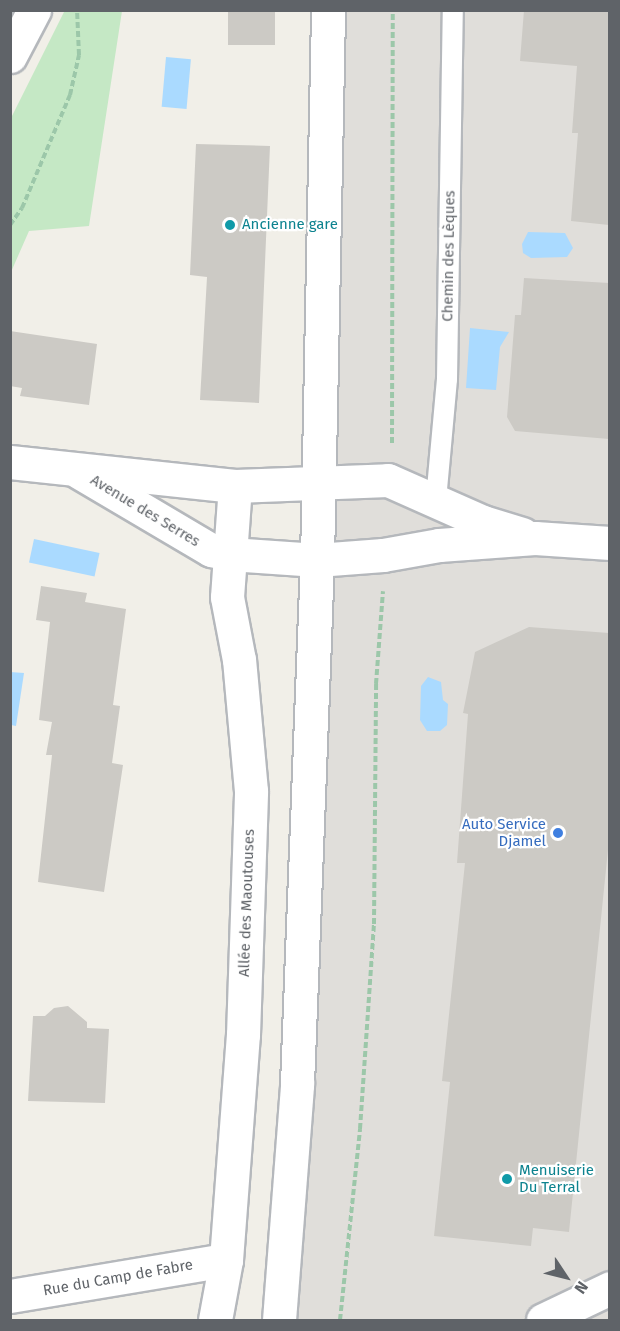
<!DOCTYPE html>
<html>
<head>
<meta charset="utf-8">
<style>
	body { margin:0 }
	#map { position:relative; width:620px; height:1331px; overflow:hidden; background:#f1efe8; font-family:"Fira Sans",sans-serif }
	div>[style] { position:absolute }
	[style*='--x'] { left:calc(var(--x)*1px); top:calc(var(--y)*1px); width:calc(var(--w)*1px); rotate:calc(var(--a)*1deg) }
	.industrial>* { inset:0; background:#e0deda }
	.green>* { inset:0; background:#c5e8c5 }
	.water>* { inset:0; background:#aadaff; transform-origin:0 0 }
	.building>* { inset:0; background:#cccac5; transform-origin:0 0 }
	.path>* { height:4px; margin-top:-2px; transform-origin:0; background:repeating-linear-gradient(90deg,#9cc7a9 0 6px,transparent 0 9px) }
	.roads { filter:drop-shadow(2px 0 #b5b8bc) drop-shadow(-2px 0 #b5b8bc) drop-shadow(0 2px #b5b8bc) drop-shadow(0 -2px #b5b8bc) }
	.lane>* { height:20px; margin:-10px; padding:0 10px; transform-origin:10px; border-radius:10px; background:#fff }
	.street>* { height:33px; margin:-16.5px; padding:0 16.5px; transform-origin:16.5px; border-radius:16.5px; background:#fff }
	.secondary>* { height:33px; margin:-16.5px; padding:0 16.5px; transform-origin:16.5px; border-radius:16.5px; background:#fff }
	.dots>* { width:16px; height:16px; translate:-50% -50%; box-sizing:border-box; border:3px solid #fff; border-radius:50% }
	span { translate:-50% -50%; white-space:nowrap; text-align:center; line-height:1.15; -webkit-text-stroke:4.5px #fff; paint-order:stroke }
	.culture-label { font-size:15px; color:#0d838f }
	.left { translate:0 -50%; text-align:left }
	.street-label { font-size:15px; color:#5f6368 }
	.shop-label { font-size:15px; color:#366cbe }
	.right { translate:-100% -50%; text-align:right }
	.frame { position:absolute; inset:0; border:12px solid #5f6368; pointer-events:none }
	.north { position:absolute; left:536px; top:1247px; width:60px; height:60px; -webkit-text-stroke:4px #fff; paint-order:stroke; rotate:125deg; font-size:16px; font-weight:700; line-height:24px; text-align:center; color:#5f6368 }
	.north::after { content:''; display:block; margin:auto; width:21px; height:27px; background:#5f6368; clip-path:polygon(50% 0,100% 100%,50% 72%,0 100%) }
</style>
</head>
<body>
<div id="map">
	<div class="industrial">
		<i style="clip-path:polygon(341px 11px,609px 11px,609px 1320px,297px 1320px)"></i>
	</div>
	<div class="green">
		<i style="clip-path:polygon(65px 10px,122px 11px,89px 226px,29px 231px,11px 272px,11px 118px)"></i>
	</div>
	<div class="water">
		<i style="left:166px;top:57px;width:25px;height:50px;rotate:5deg"></i>
		<i style="clip-path:polygon(528px 232px,565px 233px,573px 248px,567px 257px,531px 258px,523px 253px,522px 244px)"></i>
		<i style="clip-path:polygon(470px 328px,509px 332px,500px 347px,496px 390px,466px 388px)"></i>
		<i style="left:34px;top:539px;width:67px;height:24px;rotate:12deg"></i>
		<i style="clip-path:polygon(10px 672px,24px 673px,16px 726px,11px 725px)"></i>
		<i style="clip-path:polygon(428px 677px,441px 682px,443px 700px,448px 704px,447px 725px,440px 731px,427px 731px,420px 720px,421px 686px)"></i>
	</div>
	<div class="building">
		<i style="left:228px;top:10px;width:47px;height:35px"></i>
		<i style="clip-path:polygon(524px 10px,609px 10px,609px 225px,571px 221px,578px 133px,572px 133px,577px 66px,520px 61px)"></i>
		<i style="clip-path:polygon(196px 144px,270px 146px,259px 403px,200px 400px,207px 277px,190px 275px)"></i>
		<i style="clip-path:polygon(524px 278px,609px 283px,609px 439px,515px 431px,507px 417px,515px 315px,521px 315px)"></i>
		<i style="clip-path:polygon(10px 331px,97px 344px,89px 405px,20px 396px,22px 388px,10px 386px)"></i>
		<i style="clip-path:polygon(41px 586px,87px 593px,85px 602px,126px 609px,113px 705px,120px 706px,112px 763px,123px 765px,104px 892px,38px 882px,52px 755px,46px 755px,52px 722px,39px 720px,50px 622px,36px 620px)"></i>
		<i style="clip-path:polygon(529px 627px,609px 633px,609px 840px,569px 1232px,533px 1228px,531px 1246px,434px 1236px,450px 1082px,442px 1081px,465px 863px,457px 863px,468px 714px,463px 713px,475px 652px)"></i>
		<i style="clip-path:polygon(68px 1006px,87px 1022px,87px 1028px,109px 1029px,105px 1103px,28px 1101px,33px 1016px,45px 1016px,54px 1008px)"></i>
	</div>
	<div class="path">
		<i style="--x:10;--y:225;--w:21;--a:-55"></i>
		<i style="--x:22;--y:208;--w:123;--a:-67"></i>
		<i style="--x:70;--y:95;--w:41;--a:-77.3"></i>
		<i style="--x:79;--y:55;--w:45;--a:-92.5"></i>
		<i style="--x:392;--y:443;--w:433;--a:-89.9"></i>
		<i style="--x:340;--y:1320;--w:192;--a:-84"></i>
		<i style="--x:360;--y:1129;--w:205;--a:-86.1"></i>
		<i style="--x:374;--y:924;--w:240;--a:-89.5"></i>
		<i style="--x:376;--y:684;--w:93;--a:-85.7"></i>
	</div>
	<div class="roads">
		<div class="lane">
			<i style="--x:436;--y:500;--w:121;--a:-84.8"></i>
			<i style="--x:447;--y:379;--w:369;--a:-89.1"></i>
		</div>
		<div class="street">
			<i style="--x:10;--y:56;--w:52;--a:-62.4"></i>
			<i style="--x:10;--y:1296;--w:219;--a:-9.5"></i>
			<i style="--x:215;--y:1320;--w:61;--a:-79.6"></i>
			<i style="--x:226;--y:1260;--w:226;--a:-85.7"></i>
			<i style="--x:243;--y:1035;--w:244;--a:-88.1"></i>
			<i style="--x:251;--y:791;--w:132;--a:-95.2"></i>
			<i style="--x:239;--y:660;--w:64;--a:-100.8"></i>
			<i style="--x:227;--y:597;--w:111;--a:-85.9"></i>
			<i style="--x:543;--y:1320;--w:74;--a:-25.5"></i>
		</div>
		<div class="secondary">
			<i style="--x:10;--y:462;--w:226;--a:6.1"></i>
			<i style="--x:235;--y:486;--w:153;--a:-2.2"></i>
			<i style="--x:388;--y:480;--w:104;--a:23.9"></i>
			<i style="--x:483;--y:522;--w:41;--a:17.1"></i>
			<i style="--x:79;--y:472;--w:153;--a:30.6"></i>
			<i style="--x:211;--y:550;--w:19;--a:12"></i>
			<i style="--x:230;--y:554;--w:87;--a:3.9"></i>
			<i style="--x:317;--y:560;--w:66;--a:-4.3"></i>
			<i style="--x:383;--y:555;--w:57;--a:-10.1"></i>
			<i style="--x:439;--y:545;--w:96;--a:-4.2"></i>
			<i style="--x:535;--y:538;--w:75;--a:3.8"></i>
			<i style="--x:279;--y:1320;--w:237;--a:-85.6"></i>
			<i style="--x:297;--y:1084;--w:524;--a:-87.81"></i>
			<i style="--x:317;--y:560;--w:550;--a:-88.85"></i>
		</div>
	</div>
	<div class="dots">
		<i style="left:230px;top:225px;background:#0f9aa8"></i>
		<i style="left:558px;top:833px;background:#3f7fe0"></i>
		<i style="left:507px;top:1179px;background:#0f9aa8"></i>
	</div>
	<div class="culture-label">
		<span class="left" style="left:242px;top:225px">Ancienne gare</span>
		<span class="left" style="left:519px;top:1179px">Menuiserie<br>Du Terral</span>
	</div>
	<div class="street-label">
		<span style="left:449px;top:256px;rotate:-89deg">Chemin des Lèques</span>
		<span style="left:145px;top:511px;rotate:31deg">Avenue des Serres</span>
		<span style="left:247px;top:903px;rotate:-88deg">Allée des Maoutouses</span>
		<span style="left:118px;top:1278px;rotate:-10deg">Rue du Camp de Fabre</span>
	</div>
	<div class="shop-label">
		<span class="right" style="left:546px;top:833px">Auto Service<br>Djamel</span>
	</div>
	<div class="frame"></div>
	<div class="north">N</div>
</div>
</body>
</html>
